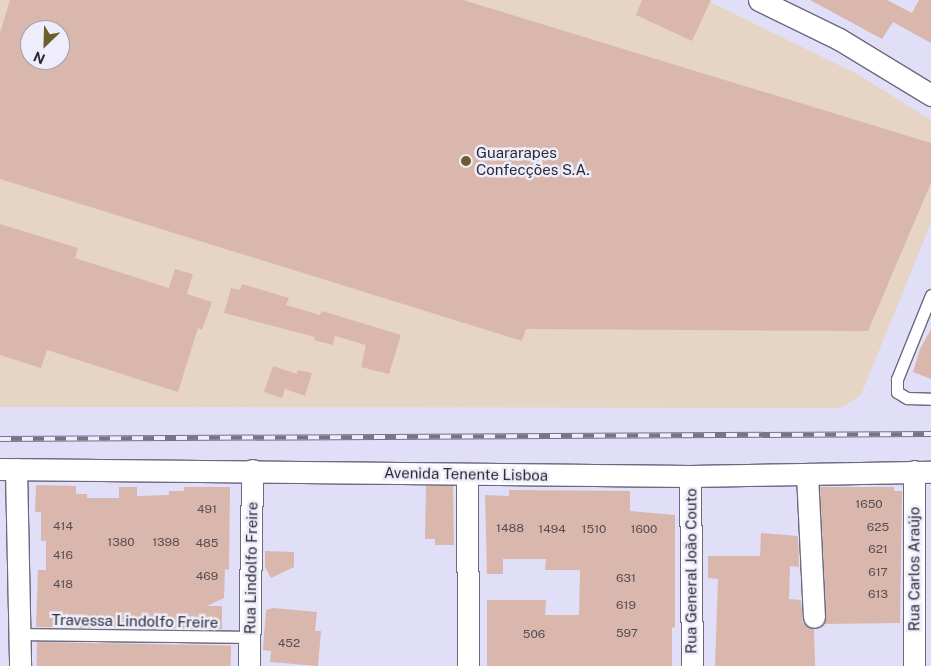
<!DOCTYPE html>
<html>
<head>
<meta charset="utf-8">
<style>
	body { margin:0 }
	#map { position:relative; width:931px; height:666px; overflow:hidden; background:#e1def7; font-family:"Public Sans",sans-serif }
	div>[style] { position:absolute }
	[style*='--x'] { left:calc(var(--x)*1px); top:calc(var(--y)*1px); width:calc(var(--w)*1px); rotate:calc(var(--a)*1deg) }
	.industrial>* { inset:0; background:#e6d5c4 }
	.building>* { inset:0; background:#dab7ad; transform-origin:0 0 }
	.roads { filter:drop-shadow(1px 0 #6b697f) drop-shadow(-1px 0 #6b697f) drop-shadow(0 1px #6b697f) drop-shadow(0 -1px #6b697f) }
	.service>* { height:11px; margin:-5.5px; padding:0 5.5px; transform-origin:5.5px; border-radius:5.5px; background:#fff }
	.minor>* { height:21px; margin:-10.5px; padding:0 10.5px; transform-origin:10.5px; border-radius:10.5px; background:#fff }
	.rail>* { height:5.5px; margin-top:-2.75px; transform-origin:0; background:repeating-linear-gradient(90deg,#eeedfc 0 11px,#777585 0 22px); box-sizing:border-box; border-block:1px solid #777585 }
	.dots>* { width:14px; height:14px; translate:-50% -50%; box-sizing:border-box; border:2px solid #eeedfc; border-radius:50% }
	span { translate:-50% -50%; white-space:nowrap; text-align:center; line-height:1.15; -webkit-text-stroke:5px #eeedfc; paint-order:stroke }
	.number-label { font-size:12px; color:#574d52 }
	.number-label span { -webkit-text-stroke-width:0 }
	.poi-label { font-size:15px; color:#2b2a33 }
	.left { translate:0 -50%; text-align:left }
	.street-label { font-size:15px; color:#2b2a33 }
	.north { position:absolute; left:20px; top:20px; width:50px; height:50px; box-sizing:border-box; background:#eeedfc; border:1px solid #a09fac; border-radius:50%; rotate:204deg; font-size:14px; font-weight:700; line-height:20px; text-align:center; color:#2b2a33 }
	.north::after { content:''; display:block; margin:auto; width:18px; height:22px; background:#6c5d2b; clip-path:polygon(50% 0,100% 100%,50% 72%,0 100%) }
</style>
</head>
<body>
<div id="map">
	<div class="industrial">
		<i style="clip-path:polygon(evenodd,0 0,706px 0,857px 74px,931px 120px,931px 223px,861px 395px,841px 408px,0 407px,0 0,30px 30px,60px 30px,60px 60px,30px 60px,30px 30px)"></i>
	</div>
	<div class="building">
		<i style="clip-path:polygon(evenodd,10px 0,463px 0,931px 143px,931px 183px,868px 331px,526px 329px,522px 341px,0 179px,0 33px,10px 0,30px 30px,60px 30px,60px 60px,30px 60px,30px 30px)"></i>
		<i style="clip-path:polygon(642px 0,711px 0,692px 41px,636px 15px)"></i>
		<i style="clip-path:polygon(810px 0,887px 0,912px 13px,919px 0,931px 0,931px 43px,893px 22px,882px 39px)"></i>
		<i style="clip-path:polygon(0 224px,78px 248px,75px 258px,169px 288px,175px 269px,193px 274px,187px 294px,212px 302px,202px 330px,198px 328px,178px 392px,47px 350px,41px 368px,0 355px)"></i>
		<i style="clip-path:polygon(242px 284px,289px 298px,286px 305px,320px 315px,322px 311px,401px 335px,389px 374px,361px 367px,366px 345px,335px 336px,333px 345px,314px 340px,315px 337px,224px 313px,231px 288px,240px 290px)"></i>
		<i style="clip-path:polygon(931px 329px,931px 379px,913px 372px,920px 349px)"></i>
		<i style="clip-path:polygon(273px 366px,297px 374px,298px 370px,312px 373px,305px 396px,285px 389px,282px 398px,264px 392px)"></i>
		<i style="clip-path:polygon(36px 485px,76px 486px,76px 494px,87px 494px,87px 498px,119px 498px,119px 487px,137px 487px,137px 496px,169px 495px,169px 491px,184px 491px,184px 487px,230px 487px,229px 570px,225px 569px,224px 598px,207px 606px,222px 606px,222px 629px,36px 627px,38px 570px,46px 570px,46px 541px,41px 541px,41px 512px,35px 512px)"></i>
		<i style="clip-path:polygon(426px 486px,453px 486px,454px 545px,435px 545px,435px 539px,425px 539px)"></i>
		<i style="clip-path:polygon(820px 487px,894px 487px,894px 491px,902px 491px,900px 623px,824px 624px,826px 616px)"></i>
		<i style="clip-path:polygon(509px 490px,630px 491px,630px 511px,675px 515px,675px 627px,672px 628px,672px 666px,487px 666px,487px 600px,546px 600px,545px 615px,579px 615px,580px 570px,545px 570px,546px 559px,503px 559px,503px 574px,487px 574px,485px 495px,509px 496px)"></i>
		<i style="clip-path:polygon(761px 533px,798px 536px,799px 567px,790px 566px,789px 599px,801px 600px,803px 623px,814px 629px,815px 666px,715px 666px,718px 579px,708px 578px,708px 556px,760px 556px)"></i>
		<i style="clip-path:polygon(265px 551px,294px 552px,294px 567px,271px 578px,265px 567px)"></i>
		<i style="clip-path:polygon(273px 608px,317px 612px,315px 631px,321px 631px,318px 666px,270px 662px,271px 651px,263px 650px,264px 635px,266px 610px)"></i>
		<i style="left:37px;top:642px;width:194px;height:24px;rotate:1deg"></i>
	</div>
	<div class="roads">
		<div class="service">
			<i style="--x:931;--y:295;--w:91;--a:112"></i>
			<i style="--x:897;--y:379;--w:13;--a:90"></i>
			<i style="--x:897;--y:392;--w:12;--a:31"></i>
			<i style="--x:907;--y:398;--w:24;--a:2"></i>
			<i style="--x:20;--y:634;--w:230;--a:0.7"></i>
		</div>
		<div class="minor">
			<i style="--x:759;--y:0;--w:89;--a:26"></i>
			<i style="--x:839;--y:39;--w:108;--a:31.3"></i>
			<i style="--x:0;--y:469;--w:690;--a:0.58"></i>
			<i style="--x:690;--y:476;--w:241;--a:-1"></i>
			<i style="--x:16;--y:469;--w:197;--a:88.8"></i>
			<i style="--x:467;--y:474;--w:192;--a:89.7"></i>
			<i style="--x:807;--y:474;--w:143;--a:87.2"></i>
			<i style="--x:690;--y:476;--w:190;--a:89.4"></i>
			<i style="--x:249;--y:666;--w:196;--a:-89.1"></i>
			<i style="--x:914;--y:666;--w:195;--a:-90"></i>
		</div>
	</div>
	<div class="rail">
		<i style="--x:0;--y:439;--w:931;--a:-0.31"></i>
	</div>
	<div class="dots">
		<i style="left:466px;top:161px;background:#6c5d2b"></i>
	</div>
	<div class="number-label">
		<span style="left:869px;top:505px">1650</span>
		<span style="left:207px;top:510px">491</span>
		<span style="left:63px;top:527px">414</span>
		<span style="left:878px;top:528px">625</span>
		<span style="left:510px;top:529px">1488</span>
		<span style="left:552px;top:530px">1494</span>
		<span style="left:594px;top:530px">1510</span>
		<span style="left:644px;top:530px">1600</span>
		<span style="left:121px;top:543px">1380</span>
		<span style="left:166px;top:543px">1398</span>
		<span style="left:207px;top:544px">485</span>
		<span style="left:878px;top:550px">621</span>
		<span style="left:63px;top:556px">416</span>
		<span style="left:878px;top:573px">617</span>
		<span style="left:207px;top:577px">469</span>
		<span style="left:626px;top:579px">631</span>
		<span style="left:63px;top:585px">418</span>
		<span style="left:878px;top:595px">613</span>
		<span style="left:626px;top:606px">619</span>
		<span style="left:627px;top:634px">597</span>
		<span style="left:534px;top:635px">506</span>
		<span style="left:289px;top:644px">452</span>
	</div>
	<div class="poi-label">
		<span class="left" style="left:476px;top:161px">Guararapes<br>Confecções S.A.</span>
	</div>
	<div class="street-label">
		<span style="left:466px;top:474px;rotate:1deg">Avenida Tenente Lisboa</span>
		<span style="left:251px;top:568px;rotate:-89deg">Rua Lindolfo Freire</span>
		<span style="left:914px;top:569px;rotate:-90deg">Rua Carlos Araújo</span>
		<span style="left:691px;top:571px;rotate:-90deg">Rua General João Couto</span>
		<span style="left:135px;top:621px;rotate:1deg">Travessa Lindolfo Freire</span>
	</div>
	<div class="north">N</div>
</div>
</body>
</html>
